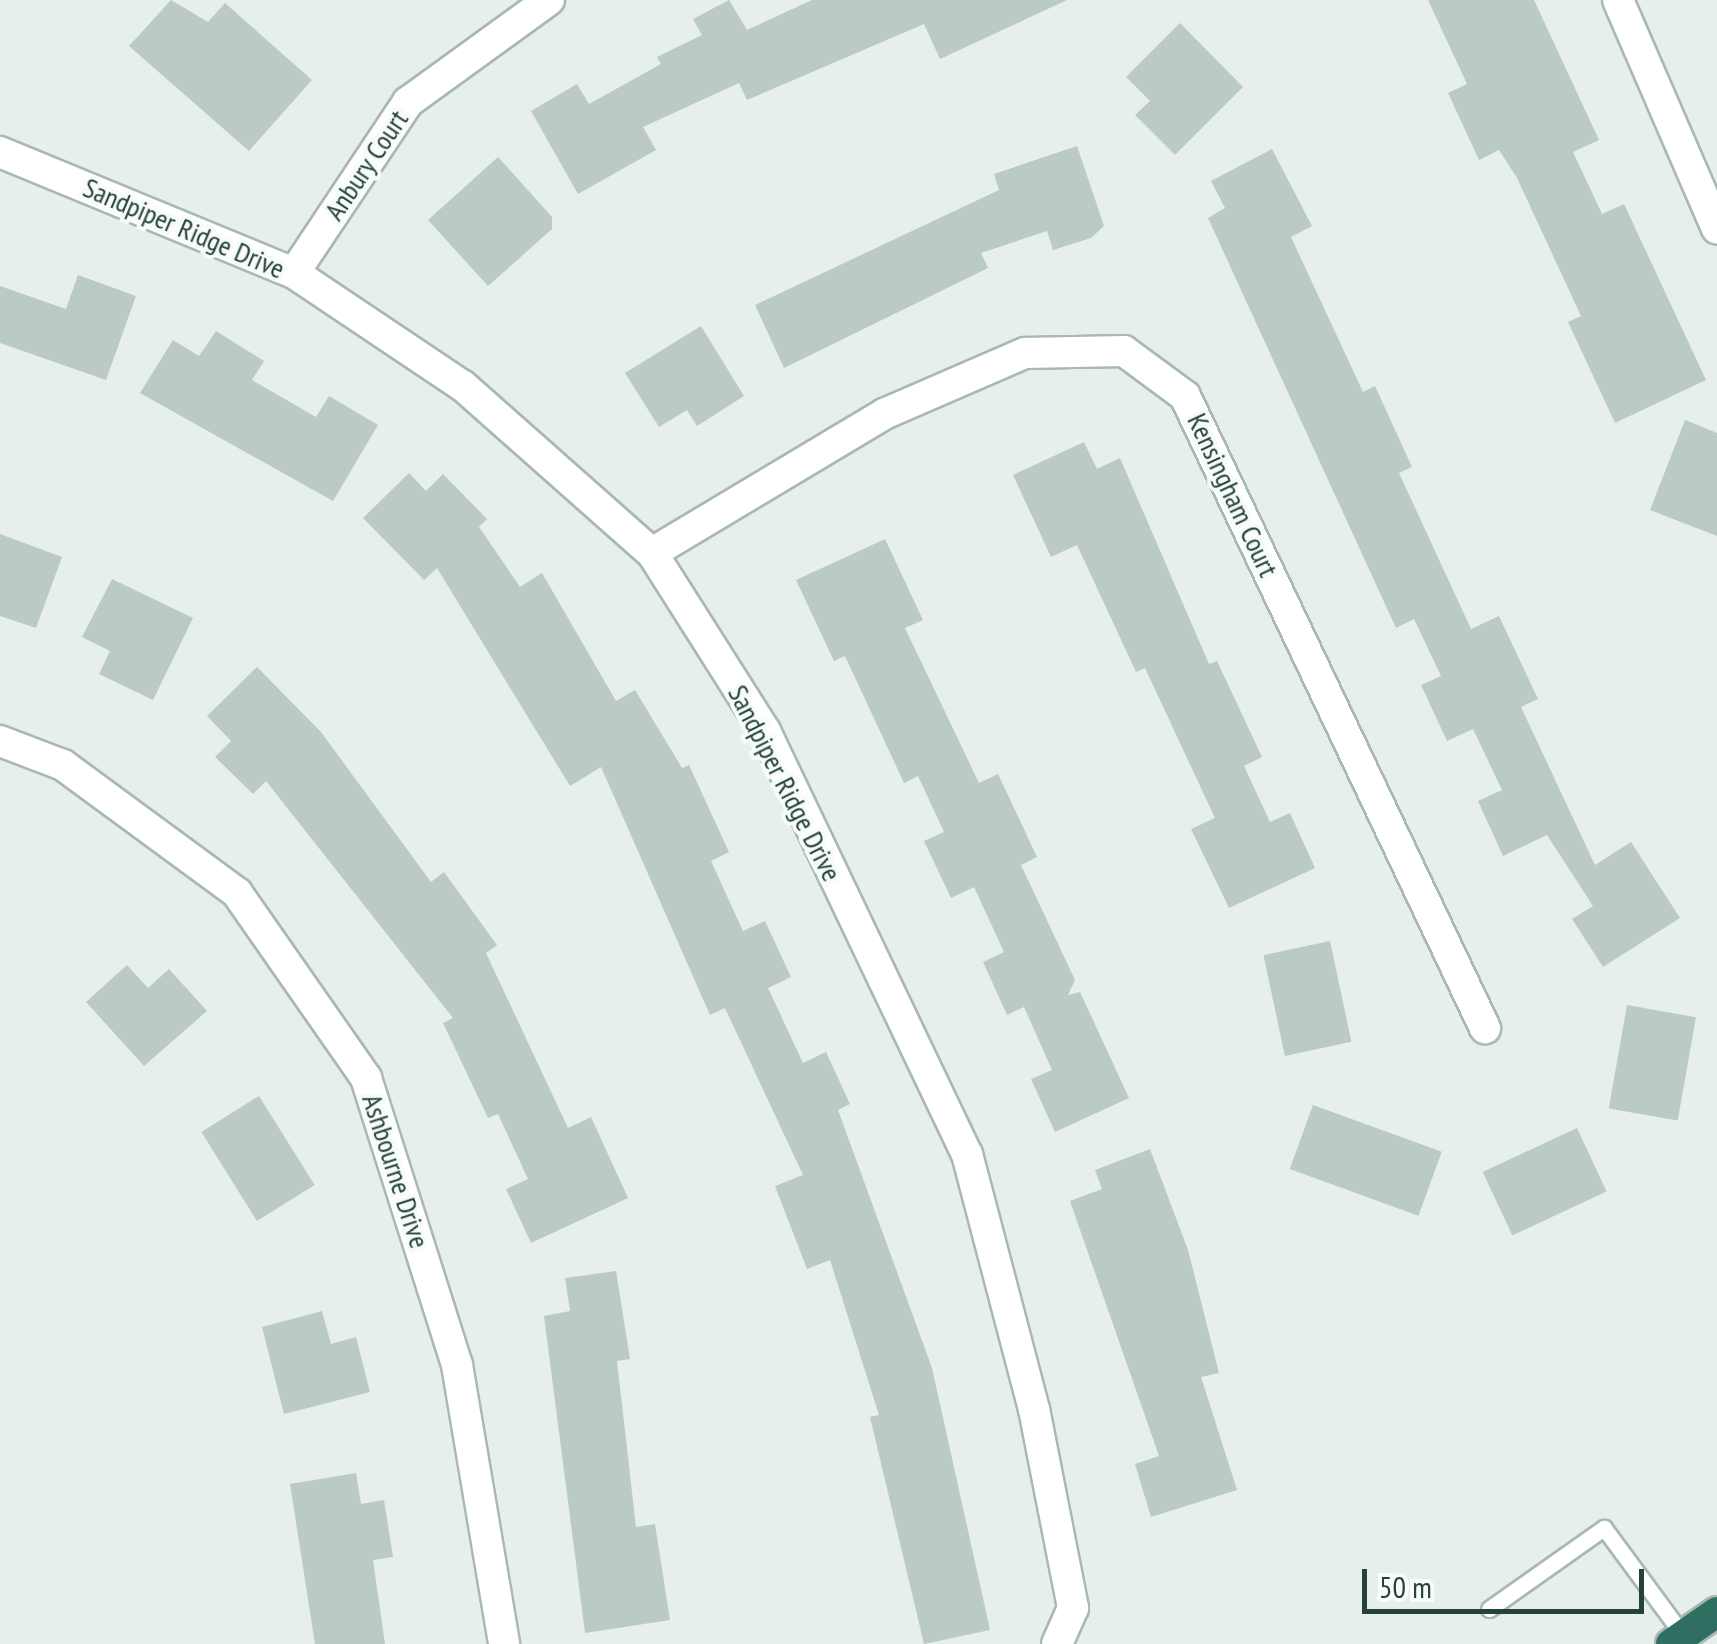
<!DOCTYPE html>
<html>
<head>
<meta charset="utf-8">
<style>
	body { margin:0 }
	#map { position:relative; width:1717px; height:1644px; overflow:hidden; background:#e6efeb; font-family:"PT Sans Narrow",sans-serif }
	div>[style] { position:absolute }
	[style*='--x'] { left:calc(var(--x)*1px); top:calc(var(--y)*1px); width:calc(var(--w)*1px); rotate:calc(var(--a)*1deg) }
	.building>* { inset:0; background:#bbcac4; transform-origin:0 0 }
	.roads { filter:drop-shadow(2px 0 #a8b8b2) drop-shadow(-2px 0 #a8b8b2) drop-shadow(0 2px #a8b8b2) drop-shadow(0 -2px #a8b8b2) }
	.lane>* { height:15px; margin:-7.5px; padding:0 7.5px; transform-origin:7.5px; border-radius:7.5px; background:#fff }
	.street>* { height:30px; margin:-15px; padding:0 15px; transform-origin:15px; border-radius:15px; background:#fff }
	.highway>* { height:30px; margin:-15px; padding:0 15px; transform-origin:15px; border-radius:15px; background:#2f6f62 }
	span { translate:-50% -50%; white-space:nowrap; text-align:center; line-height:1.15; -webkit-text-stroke:8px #f7fbf9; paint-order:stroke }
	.street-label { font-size:28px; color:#24423a }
	.scale { position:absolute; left:1362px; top:1569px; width:282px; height:45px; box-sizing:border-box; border:5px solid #24423a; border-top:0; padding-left:12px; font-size:30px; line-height:35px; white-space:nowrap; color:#24423a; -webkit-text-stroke:8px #f7fbf9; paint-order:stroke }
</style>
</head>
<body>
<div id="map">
	<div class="building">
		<i style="clip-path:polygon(171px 0,208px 22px,225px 3px,312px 80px,249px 151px,129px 46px)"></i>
		<i style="clip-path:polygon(729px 0,747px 30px,812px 0,1067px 0,940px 59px,924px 24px,747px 100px,739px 83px,643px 127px,656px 150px,578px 194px,531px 111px,577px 84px,589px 104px,661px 64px,657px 57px,702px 35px,693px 19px)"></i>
		<i style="clip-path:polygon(1428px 0,1534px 0,1599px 140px,1573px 152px,1602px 214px,1624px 204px,1706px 380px,1615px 423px,1568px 322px,1581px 316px,1517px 178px,1499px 150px,1479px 160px,1448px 93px,1467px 84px)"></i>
		<i style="clip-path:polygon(1180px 23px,1243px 87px,1175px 155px,1135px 115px,1150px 101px,1126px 77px)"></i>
		<i style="clip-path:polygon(1077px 146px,1104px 226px,1091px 238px,1053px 250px,1047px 231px,981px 253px,988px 268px,784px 368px,755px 305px,999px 190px,994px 174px)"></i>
		<i style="clip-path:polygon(1272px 149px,1312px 226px,1291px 237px,1363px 392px,1375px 386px,1412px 467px,1399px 473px,1471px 629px,1499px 616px,1538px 699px,1521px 707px,1595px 865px,1631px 842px,1680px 918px,1603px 967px,1572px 919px,1593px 906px,1547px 835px,1503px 856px,1478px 801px,1502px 790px,1473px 729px,1447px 741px,1421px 685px,1441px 676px,1414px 619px,1396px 628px,1208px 218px,1225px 208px,1211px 181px)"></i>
		<i style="clip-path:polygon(498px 157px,552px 217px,552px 229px,488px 286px,428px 220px)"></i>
		<i style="clip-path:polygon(78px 275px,136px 296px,106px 380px,0 343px,0 286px,66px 309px)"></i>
		<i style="clip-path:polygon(701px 326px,744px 396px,697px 426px,687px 410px,659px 427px,625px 373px)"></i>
		<i style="clip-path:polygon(216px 331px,264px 361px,252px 380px,316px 417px,329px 396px,378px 425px,333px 501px,140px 393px,173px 340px,199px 356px)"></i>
		<i style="clip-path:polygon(1685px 420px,1717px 433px,1717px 536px,1650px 510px)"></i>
		<i style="clip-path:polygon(1084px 442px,1097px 469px,1120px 458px,1209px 664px,1217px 661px,1262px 757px,1244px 766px,1270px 822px,1290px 813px,1315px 868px,1229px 908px,1191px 829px,1215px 818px,1145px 668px,1136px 672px,1077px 545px,1051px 557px,1013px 475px)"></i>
		<i style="clip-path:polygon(409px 473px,426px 491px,443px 474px,487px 519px,479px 527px,520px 587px,542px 573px,616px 701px,635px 690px,682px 768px,689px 765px,729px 852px,711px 861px,743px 931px,765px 921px,791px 977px,768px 988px,803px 1063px,826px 1052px,850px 1104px,838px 1110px,932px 1368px,990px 1630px,924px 1644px,870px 1417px,879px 1415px,830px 1260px,807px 1269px,775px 1186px,803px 1175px,725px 1008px,710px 1015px,601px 767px,570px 786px,437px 568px,424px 580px,363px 518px)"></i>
		<i style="clip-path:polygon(0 534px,62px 557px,36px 628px,0 616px)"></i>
		<i style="clip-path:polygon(885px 539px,923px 620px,905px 628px,979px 783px,998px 774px,1037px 857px,1021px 865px,1075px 980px,1068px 995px,1080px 992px,1129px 1098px,1055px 1132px,1031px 1079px,1052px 1070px,1024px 1007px,1007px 1015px,983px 962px,1004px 952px,974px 887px,951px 898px,924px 841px,944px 832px,918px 776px,904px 783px,845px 656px,834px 661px,796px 580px)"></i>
		<i style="clip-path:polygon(112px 579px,193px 618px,153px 700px,99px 674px,110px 651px,82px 637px)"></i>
		<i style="clip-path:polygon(257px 667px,321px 732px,431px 882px,444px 872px,497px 945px,486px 953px,568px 1128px,591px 1117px,628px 1198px,531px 1243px,506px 1189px,528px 1179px,498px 1114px,488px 1118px,443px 1023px,453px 1018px,266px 781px,253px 794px,215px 757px,231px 741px,207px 716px)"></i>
		<i style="left:1330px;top:941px;width:103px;height:68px;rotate:78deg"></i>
		<i style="clip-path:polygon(127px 965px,148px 988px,169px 969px,207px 1011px,144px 1066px,86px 1002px)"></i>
		<i style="left:1627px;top:1005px;width:70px;height:105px;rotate:10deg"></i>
		<i style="left:259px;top:1096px;width:105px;height:68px;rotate:58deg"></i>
		<i style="left:1313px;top:1105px;width:137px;height:68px;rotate:20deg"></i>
		<i style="left:1577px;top:1128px;width:70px;height:104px;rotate:65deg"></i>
		<i style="clip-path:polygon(1150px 1149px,1188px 1250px,1219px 1373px,1201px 1377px,1237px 1490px,1151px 1517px,1135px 1464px,1159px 1456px,1070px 1201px,1102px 1189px,1095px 1170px)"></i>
		<i style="clip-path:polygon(616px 1271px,630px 1359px,617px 1361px,636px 1527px,655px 1524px,670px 1620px,585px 1633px,544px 1316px,570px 1311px,565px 1278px)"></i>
		<i style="clip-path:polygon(322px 1311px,331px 1344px,356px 1337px,370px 1392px,284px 1414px,262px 1327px)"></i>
		<i style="clip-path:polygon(356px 1473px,361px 1504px,384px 1500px,393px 1557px,373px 1560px,385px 1644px,315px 1644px,290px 1484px)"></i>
	</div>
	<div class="roads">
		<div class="lane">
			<i style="--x:1489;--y:1609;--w:141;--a:-35.2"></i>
			<i style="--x:1604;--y:1528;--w:133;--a:53.6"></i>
		</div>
		<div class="street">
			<i style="--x:1618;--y:0;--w:249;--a:66.6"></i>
			<i style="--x:0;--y:152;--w:318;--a:22.4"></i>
			<i style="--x:294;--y:273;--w:203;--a:33.8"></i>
			<i style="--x:463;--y:386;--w:252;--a:41.5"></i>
			<i style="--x:652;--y:553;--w:211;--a:57.6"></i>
			<i style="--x:765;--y:731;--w:469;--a:64.5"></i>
			<i style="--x:967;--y:1154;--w:264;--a:75.3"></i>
			<i style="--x:1034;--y:1409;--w:203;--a:78.9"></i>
			<i style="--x:1073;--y:1608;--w:39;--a:114"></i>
			<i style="--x:294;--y:273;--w:206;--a:-56.3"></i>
			<i style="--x:408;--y:102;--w:174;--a:-35.9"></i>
			<i style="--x:652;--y:553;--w:270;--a:-30.9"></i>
			<i style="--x:884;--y:414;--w:154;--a:-23.4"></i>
			<i style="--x:1025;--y:353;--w:99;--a:-1.2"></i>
			<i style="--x:1124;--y:351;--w:76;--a:36.4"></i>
			<i style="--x:1185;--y:396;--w:700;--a:64.61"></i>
			<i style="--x:0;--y:741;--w:67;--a:20.9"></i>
			<i style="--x:63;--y:765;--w:216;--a:36.3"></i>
			<i style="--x:237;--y:893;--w:226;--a:55.1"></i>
			<i style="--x:366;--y:1078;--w:301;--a:72.4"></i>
			<i style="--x:457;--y:1365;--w:283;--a:80.4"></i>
		</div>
		<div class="highway">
			<i style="--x:1671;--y:1644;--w:56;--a:-34.8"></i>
		</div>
	</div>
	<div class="street-label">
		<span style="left:366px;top:165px;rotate:-56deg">Anbury Court</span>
		<span style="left:184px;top:228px;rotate:23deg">Sandpiper Ridge Drive</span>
		<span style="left:1233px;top:495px;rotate:65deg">Kensingham Court</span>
		<span style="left:785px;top:783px;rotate:63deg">Sandpiper Ridge Drive</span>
		<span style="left:396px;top:1171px;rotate:72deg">Ashbourne Drive</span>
	</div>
	<div class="scale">50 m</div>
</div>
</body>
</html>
